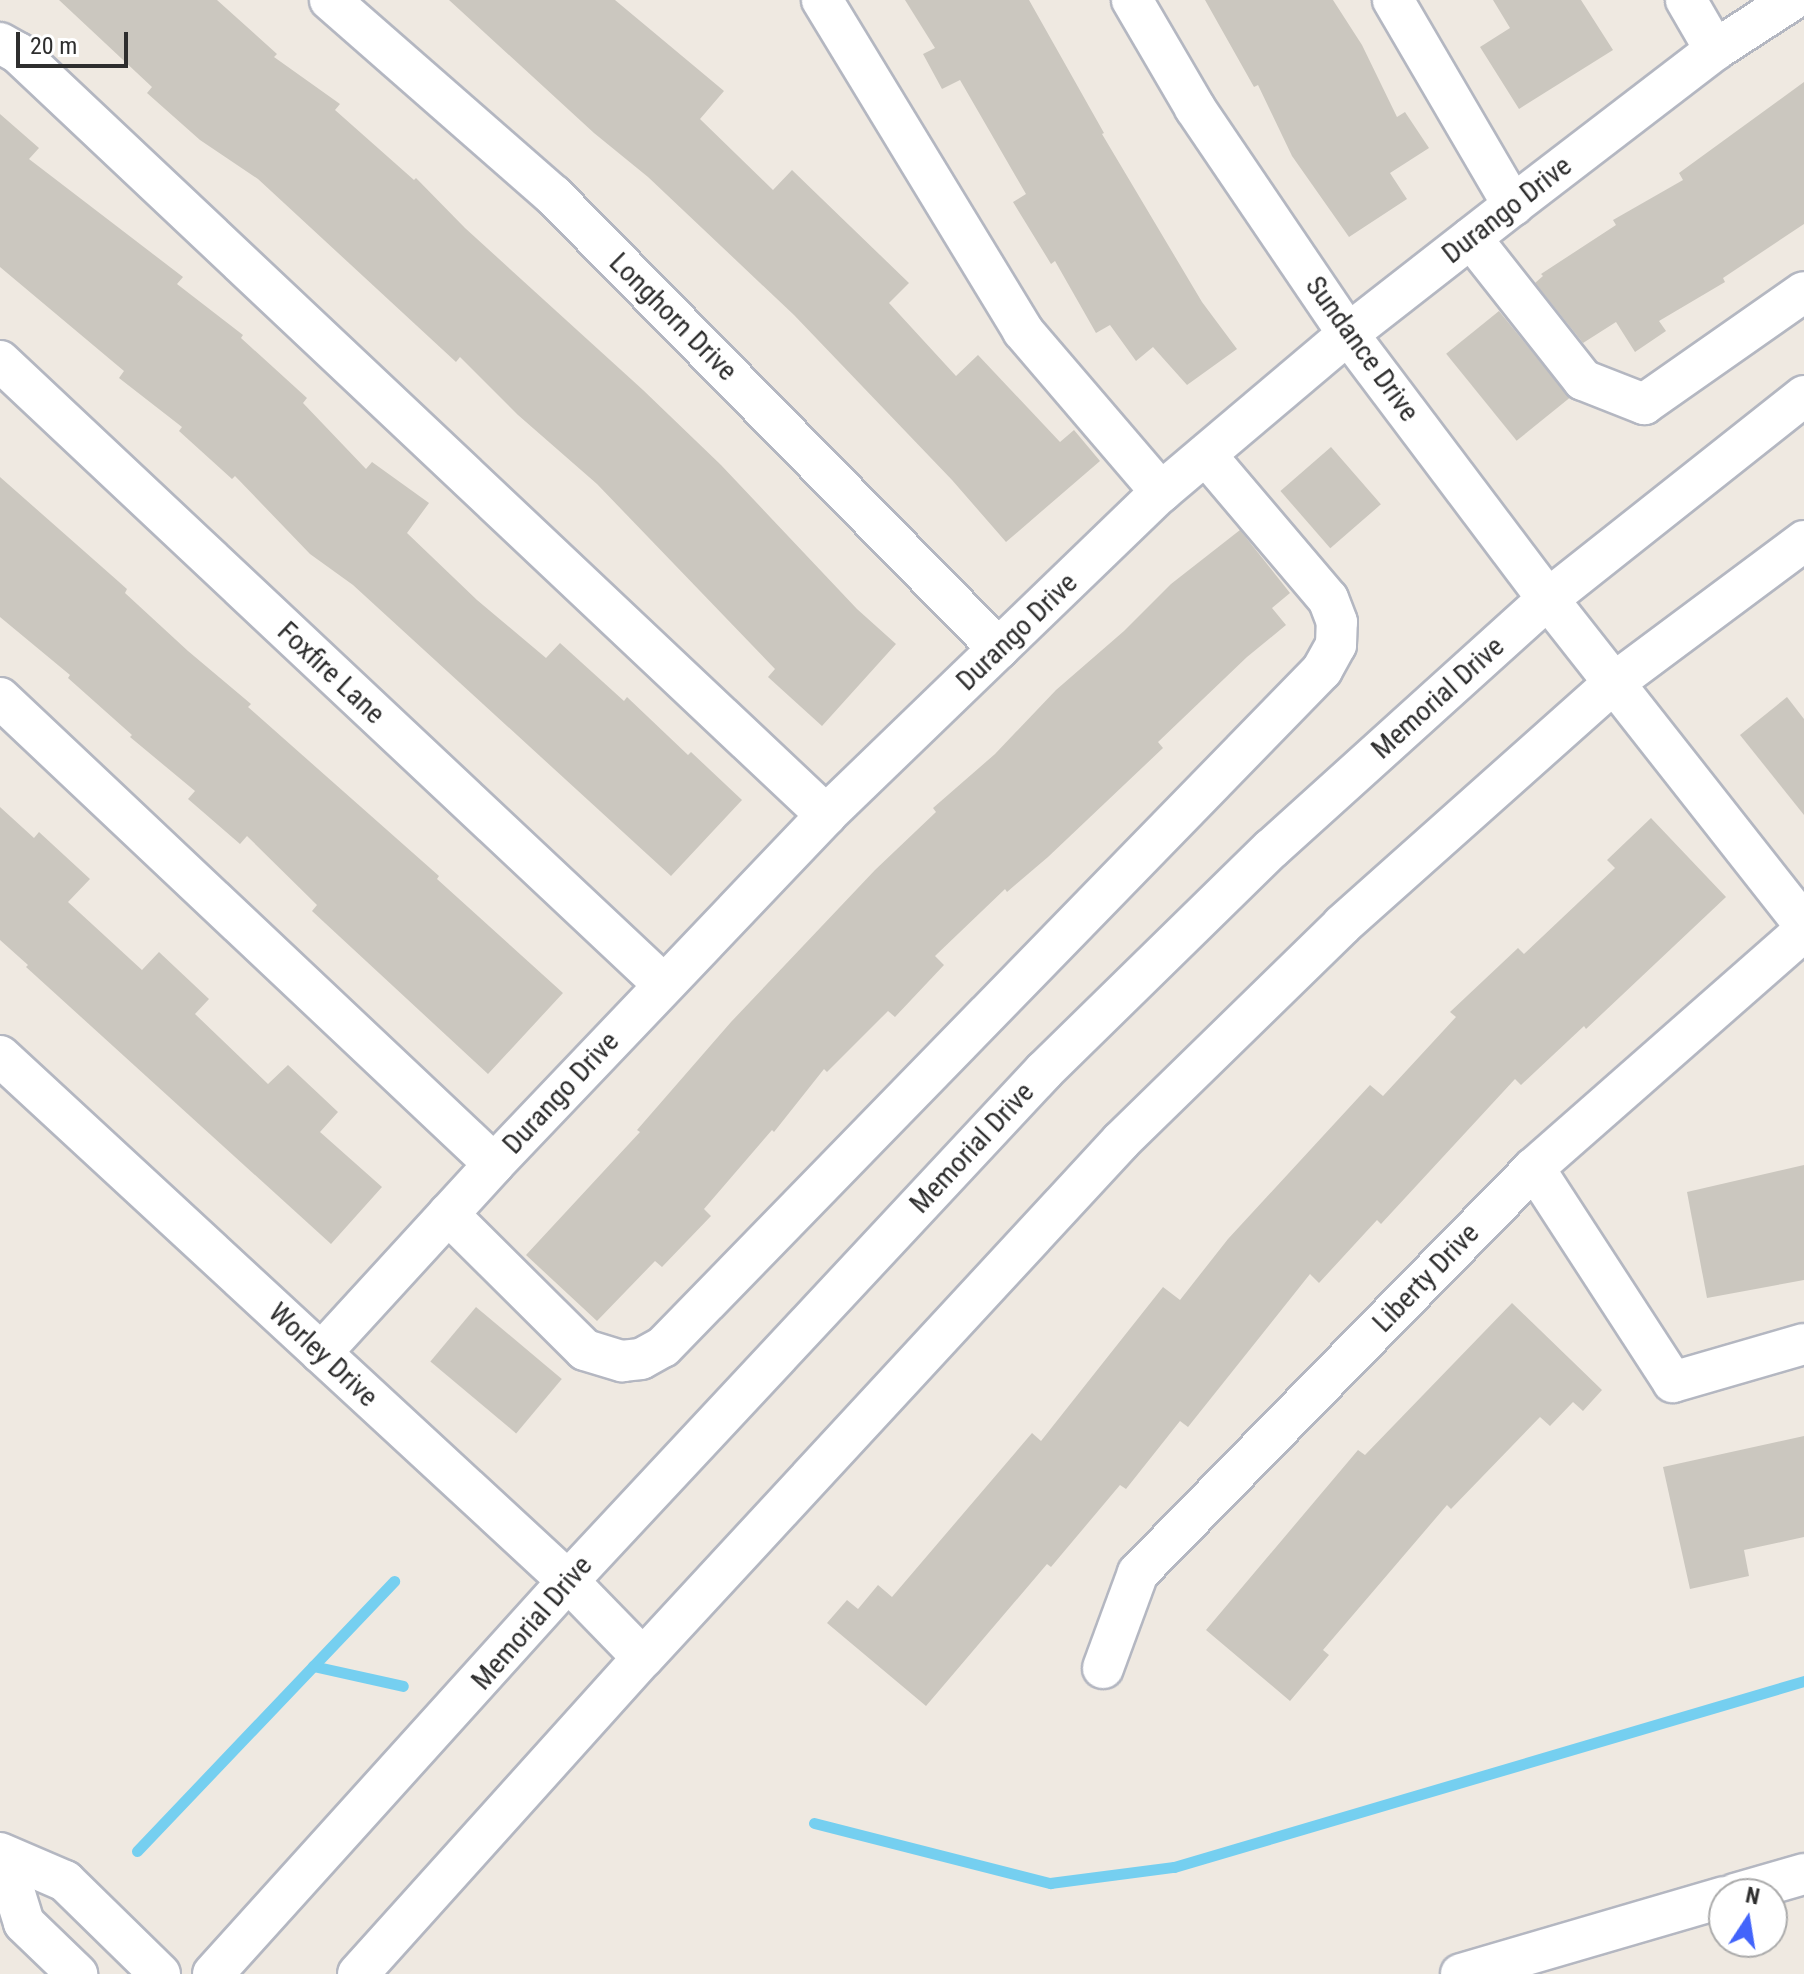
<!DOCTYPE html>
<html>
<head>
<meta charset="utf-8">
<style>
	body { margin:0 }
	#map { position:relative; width:1804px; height:1974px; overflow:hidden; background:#efe9e1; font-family:"Roboto Condensed",sans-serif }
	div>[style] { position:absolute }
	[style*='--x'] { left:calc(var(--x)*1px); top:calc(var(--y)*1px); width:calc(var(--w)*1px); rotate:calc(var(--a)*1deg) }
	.stream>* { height:11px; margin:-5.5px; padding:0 5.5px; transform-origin:5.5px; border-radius:5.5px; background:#75cff0 }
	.building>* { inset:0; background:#cbc7bf; transform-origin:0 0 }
	.roads { filter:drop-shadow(2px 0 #b4b7c1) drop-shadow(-2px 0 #b4b7c1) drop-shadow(0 2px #b4b7c1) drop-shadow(0 -2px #b4b7c1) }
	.minor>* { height:40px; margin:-20px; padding:0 20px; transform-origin:20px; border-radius:20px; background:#fff }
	span { translate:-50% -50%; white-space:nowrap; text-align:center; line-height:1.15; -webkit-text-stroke:8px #fff; paint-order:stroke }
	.street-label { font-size:28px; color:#2e2e2e }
	.north { position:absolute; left:1708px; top:1878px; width:80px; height:80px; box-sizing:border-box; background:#fff; border:2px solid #ababab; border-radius:50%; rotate:12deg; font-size:22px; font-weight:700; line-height:32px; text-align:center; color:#2e2e2e }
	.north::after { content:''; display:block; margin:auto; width:28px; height:36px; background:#4264fb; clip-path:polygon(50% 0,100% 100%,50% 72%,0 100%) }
	.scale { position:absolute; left:16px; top:32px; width:112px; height:36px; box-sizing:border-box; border:4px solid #2e2e2e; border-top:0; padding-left:10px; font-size:24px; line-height:28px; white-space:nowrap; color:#2e2e2e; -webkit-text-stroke:6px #fff; paint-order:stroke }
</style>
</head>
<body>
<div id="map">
	<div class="stream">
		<i style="--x:313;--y:1666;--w:92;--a:12.5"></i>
		<i style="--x:814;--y:1823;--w:244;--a:14.3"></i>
		<i style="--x:1050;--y:1883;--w:125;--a:-7.4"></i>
		<i style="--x:1174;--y:1867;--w:657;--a:-16.45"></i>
		<i style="--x:137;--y:1851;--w:373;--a:-46.4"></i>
	</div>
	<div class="building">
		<i style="clip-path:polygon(59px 0,217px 0,277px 54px,274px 57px,340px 104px,335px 110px,414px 180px,416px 178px,465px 228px,643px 390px,721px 465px,857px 609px,896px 644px,822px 726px,768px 677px,775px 669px,597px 484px,518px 415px,460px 357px,456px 362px,258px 179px,200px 140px,147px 93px,152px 87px)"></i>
		<i style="clip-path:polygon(449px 0,615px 0,724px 91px,700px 119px,773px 190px,792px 170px,909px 283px,889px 303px,956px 376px,978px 355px,1060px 442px,1074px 430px,1100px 461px,1006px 542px,952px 480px,794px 315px,648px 177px,594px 133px)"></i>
		<i style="clip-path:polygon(905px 0,1029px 0,1104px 133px,1102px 134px,1202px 302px,1237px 349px,1187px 385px,1153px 347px,1136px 361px,1110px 325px,1096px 333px,1055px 261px,1051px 264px,1013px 202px,1026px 194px,960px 80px,942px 89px,923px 54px,935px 48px)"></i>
		<i style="clip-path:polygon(1205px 0,1333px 0,1362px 45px,1397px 117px,1405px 112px,1429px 148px,1390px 173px,1407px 199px,1349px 237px,1292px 156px,1258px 85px,1254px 87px)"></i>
		<i style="clip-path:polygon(1493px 0,1581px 0,1613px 50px,1519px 109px,1480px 47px,1510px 28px)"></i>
		<i style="clip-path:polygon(1804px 82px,1804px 224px,1723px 278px,1725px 282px,1659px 321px,1666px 331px,1635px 352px,1616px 322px,1583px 343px,1535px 283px,1543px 276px,1541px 274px,1616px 225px,1613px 220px,1683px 180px,1679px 173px)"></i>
		<i style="clip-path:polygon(0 114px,39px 148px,29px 159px,183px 277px,177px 284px,243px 335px,241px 338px,307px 398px,303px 403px,366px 469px,372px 462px,429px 503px,407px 533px,477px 600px,546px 658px,560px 643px,624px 701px,627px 697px,688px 755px,691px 752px,742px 800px,671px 876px,353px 585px,310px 554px,235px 476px,232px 479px,179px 431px,182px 427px,119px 378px,124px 371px,0 267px)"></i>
		<i style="left:1499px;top:311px;width:112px;height:68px;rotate:51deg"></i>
		<i style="left:1331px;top:447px;width:76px;height:67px;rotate:49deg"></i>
		<i style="clip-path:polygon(0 477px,127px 589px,125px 593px,188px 651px,251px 704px,248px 707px,439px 876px,437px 879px,563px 993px,488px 1074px,312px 911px,317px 905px,247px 836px,240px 844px,188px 799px,195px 791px,130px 737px,132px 735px,68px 678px,70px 675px,0 617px)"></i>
		<i style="clip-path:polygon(1240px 530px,1290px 593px,1272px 608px,1286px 625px,1247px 657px,1158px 742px,1163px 748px,1048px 857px,1007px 892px,1005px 889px,935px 956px,944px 965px,895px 1017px,888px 1011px,827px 1072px,824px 1069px,774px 1132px,772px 1130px,704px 1209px,711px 1216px,662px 1267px,655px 1261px,597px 1321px,526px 1255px,640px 1132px,637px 1130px,731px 1022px,875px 870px,936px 812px,933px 808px,995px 754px,1056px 690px,1124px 631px,1171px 584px)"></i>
		<i style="clip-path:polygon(1787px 697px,1804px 719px,1804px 815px,1740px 735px)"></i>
		<i style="clip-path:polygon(0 807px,34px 838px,39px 832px,90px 879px,68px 902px,142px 970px,159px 952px,209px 999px,195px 1014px,268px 1084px,288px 1065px,338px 1112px,320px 1132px,382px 1187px,331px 1244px,26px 967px,28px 965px,0 940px)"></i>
		<i style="clip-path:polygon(1651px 818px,1726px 897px,1586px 1029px,1584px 1026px,1521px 1085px,1515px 1079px,1381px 1224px,1377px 1220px,1319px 1283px,1310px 1274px,1188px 1427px,1180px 1421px,1126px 1489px,1120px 1485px,1051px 1567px,1047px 1564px,926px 1706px,827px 1623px,847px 1600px,858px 1609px,878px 1585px,892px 1597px,1032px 1433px,1041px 1441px,1163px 1287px,1180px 1300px,1228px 1239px,1370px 1085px,1383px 1096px,1456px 1017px,1450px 1012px,1518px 948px,1524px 954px,1615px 868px,1607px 860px)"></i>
		<i style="clip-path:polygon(1804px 1165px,1804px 1280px,1707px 1298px,1687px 1192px)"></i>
		<i style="clip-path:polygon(1512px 1303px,1602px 1390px,1583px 1411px,1573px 1402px,1550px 1426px,1540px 1417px,1451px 1509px,1447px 1505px,1323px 1650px,1329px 1655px,1290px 1701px,1206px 1630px,1358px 1450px,1365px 1455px)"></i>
		<i style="left:476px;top:1307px;width:112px;height:71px;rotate:40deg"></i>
		<i style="clip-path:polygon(1804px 1436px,1804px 1537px,1744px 1550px,1749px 1576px,1690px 1589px,1663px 1467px)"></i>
	</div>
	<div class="roads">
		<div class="minor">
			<i style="--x:330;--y:0;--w:296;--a:41.2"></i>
			<i style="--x:553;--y:195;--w:636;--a:45.51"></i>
			<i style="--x:822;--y:0;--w:387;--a:58.7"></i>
			<i style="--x:1023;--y:331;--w:212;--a:49.4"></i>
			<i style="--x:1132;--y:0;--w:125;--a:59.7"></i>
			<i style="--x:1195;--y:108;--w:273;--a:55.9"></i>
			<i style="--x:1348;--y:334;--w:332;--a:53"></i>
			<i style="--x:1548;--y:599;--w:414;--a:51.8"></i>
			<i style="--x:1393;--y:0;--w:238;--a:59.7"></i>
			<i style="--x:1686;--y:0;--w:58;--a:59.9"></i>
			<i style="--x:0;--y:43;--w:21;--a:29"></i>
			<i style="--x:18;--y:53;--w:1111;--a:43.32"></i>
			<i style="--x:1471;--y:238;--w:181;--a:51.7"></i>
			<i style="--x:1583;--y:380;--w:66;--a:21.5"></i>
			<i style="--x:1644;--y:404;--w:195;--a:-35"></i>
			<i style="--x:0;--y:361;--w:910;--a:43.22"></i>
			<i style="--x:0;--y:698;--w:679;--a:43.33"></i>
			<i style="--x:0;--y:1056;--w:773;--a:42.75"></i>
			<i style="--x:568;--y:1581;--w:107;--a:45.8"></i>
			<i style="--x:1534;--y:1168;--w:255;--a:57"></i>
			<i style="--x:1673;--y:1382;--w:136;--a:-16.2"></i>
			<i style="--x:448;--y:1214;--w:193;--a:44.8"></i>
			<i style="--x:585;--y:1350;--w:39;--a:17"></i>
			<i style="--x:622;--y:1361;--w:19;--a:-6"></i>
			<i style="--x:641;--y:1359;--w:25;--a:-29"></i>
			<i style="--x:663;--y:1347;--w:945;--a:-45.77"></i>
			<i style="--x:1322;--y:670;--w:29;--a:-61"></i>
			<i style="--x:1336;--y:645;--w:23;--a:-88"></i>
			<i style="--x:1337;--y:622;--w:25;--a:-111"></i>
			<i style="--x:1328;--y:599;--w:189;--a:-130.3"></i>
			<i style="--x:321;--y:1353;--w:256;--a:-47.5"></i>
			<i style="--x:494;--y:1164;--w:482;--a:-46.4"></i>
			<i style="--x:826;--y:815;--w:465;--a:-44"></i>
			<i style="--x:1161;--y:492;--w:245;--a:-40.2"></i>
			<i style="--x:1348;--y:334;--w:209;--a:-38"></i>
			<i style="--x:1513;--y:205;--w:255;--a:-37.5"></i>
			<i style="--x:1715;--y:50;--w:92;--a:-33"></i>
			<i style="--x:1103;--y:1668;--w:101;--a:-69.8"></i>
			<i style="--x:1138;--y:1573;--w:566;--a:-45.64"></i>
			<i style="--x:1534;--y:1168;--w:359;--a:-41.3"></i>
			<i style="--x:0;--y:1853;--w:71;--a:23.3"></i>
			<i style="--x:65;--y:1881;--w:133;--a:44.4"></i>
			<i style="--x:3;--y:1855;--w:71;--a:72.8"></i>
			<i style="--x:24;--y:1923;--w:74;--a:43.9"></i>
			<i style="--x:1735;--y:1894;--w:72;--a:-16.2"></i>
			<i style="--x:213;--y:1974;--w:530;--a:-47.91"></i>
			<i style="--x:568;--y:1581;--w:698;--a:-46.97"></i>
			<i style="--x:1044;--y:1071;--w:318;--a:-44.4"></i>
			<i style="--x:1271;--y:849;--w:373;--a:-42.1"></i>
			<i style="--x:1548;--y:599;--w:327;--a:-38.4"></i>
			<i style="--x:358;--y:1974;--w:426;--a:-48"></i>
			<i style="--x:643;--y:1658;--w:704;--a:-47.24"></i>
			<i style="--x:1121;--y:1141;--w:309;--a:-44.3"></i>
			<i style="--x:1342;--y:925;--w:365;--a:-41.7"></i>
			<i style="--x:1615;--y:682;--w:236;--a:-36.7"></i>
			<i style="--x:1461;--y:1974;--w:274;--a:-16.3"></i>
		</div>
	</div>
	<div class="street-label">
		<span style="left:1507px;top:210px;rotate:-38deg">Durango Drive</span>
		<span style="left:673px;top:317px;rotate:45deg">Longhorn Drive</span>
		<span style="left:1362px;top:349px;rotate:54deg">Sundance Drive</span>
		<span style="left:1017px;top:632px;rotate:-44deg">Durango Drive</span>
		<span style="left:331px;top:673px;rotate:43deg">Foxfire Lane</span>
		<span style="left:1438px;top:698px;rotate:-42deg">Memorial Drive</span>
		<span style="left:561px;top:1093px;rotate:-47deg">Durango Drive</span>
		<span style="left:972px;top:1148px;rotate:-47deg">Memorial Drive</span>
		<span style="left:1426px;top:1278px;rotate:-46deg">Liberty Drive</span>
		<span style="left:323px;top:1355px;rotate:43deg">Worley Drive</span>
		<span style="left:532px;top:1623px;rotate:-49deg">Memorial Drive</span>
	</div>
	<div class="north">N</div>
	<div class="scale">20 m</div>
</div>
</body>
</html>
